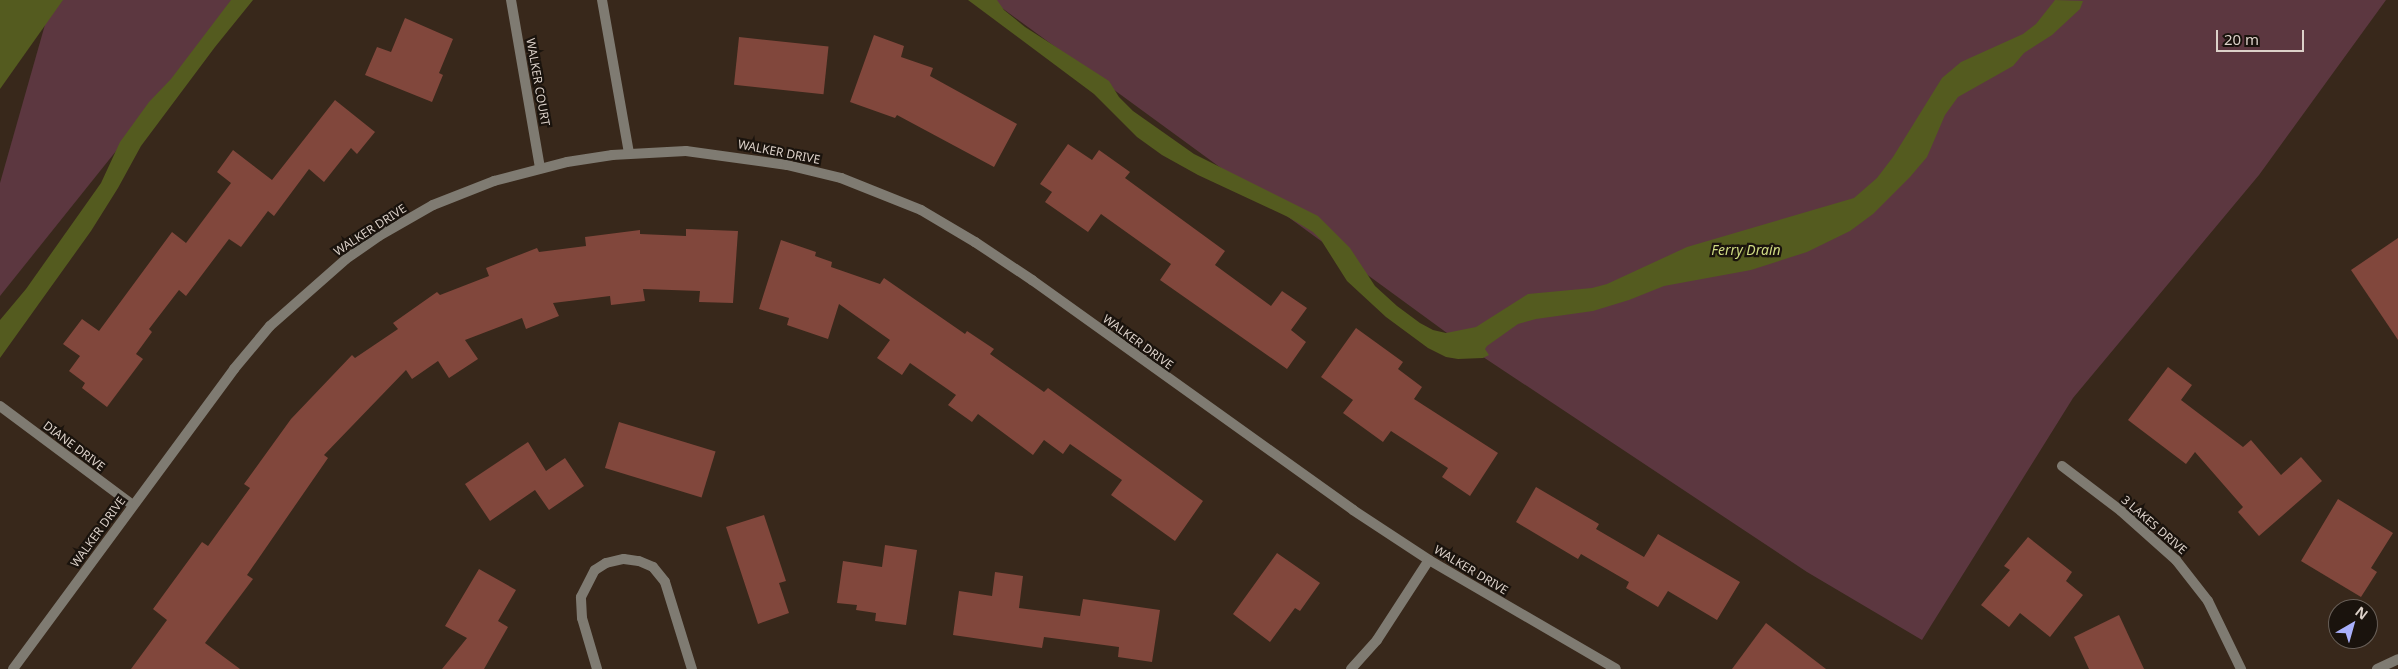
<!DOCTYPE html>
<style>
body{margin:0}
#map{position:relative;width:2398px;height:669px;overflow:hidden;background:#38281b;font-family:"Noto Sans",sans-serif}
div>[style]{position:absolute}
.green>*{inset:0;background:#5c3740}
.water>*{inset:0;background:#545b1f}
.building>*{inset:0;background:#81473c;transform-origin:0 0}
.street>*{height:10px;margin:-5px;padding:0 5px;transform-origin:5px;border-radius:5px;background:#7f7b72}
span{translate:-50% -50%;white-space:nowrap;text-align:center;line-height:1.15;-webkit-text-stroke:4.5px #1a130d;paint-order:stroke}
.street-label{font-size:12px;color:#dcd1c9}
.water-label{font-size:14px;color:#d0dc84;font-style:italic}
.north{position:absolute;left:2328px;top:599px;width:50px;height:50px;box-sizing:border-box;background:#1a130d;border:1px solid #685f58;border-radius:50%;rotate:38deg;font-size:14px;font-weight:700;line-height:20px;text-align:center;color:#dcd1c9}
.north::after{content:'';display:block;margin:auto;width:18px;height:22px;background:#a9b0fc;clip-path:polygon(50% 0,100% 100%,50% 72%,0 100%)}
.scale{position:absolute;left:2216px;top:30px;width:88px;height:22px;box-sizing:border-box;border:2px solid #dcd1c9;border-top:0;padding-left:6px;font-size:15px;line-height:18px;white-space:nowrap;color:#dcd1c9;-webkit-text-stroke:4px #1a130d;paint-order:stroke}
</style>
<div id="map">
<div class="green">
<div style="clip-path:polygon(52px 0,237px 0,0 296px,0 183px)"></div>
<div style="clip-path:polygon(991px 0,2386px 0,2259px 175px,2073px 398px,1922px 640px,1807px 572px,1447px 333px)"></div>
</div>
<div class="water">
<div style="clip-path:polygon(0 0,63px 0,0 89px)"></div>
<div style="clip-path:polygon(231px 0,253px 0,215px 47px,141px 146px,118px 188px,91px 231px,0 358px,0 320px,26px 289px,101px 183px,120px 142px,149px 102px,171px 79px)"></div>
<div style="clip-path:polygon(968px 0,997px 0,1004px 10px,1025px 27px,1109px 81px,1119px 97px,1133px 111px,1194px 154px,1318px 216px,1350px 248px,1375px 286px,1397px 306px,1420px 323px,1433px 330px,1446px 333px,1476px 327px,1528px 294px,1592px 288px,1607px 284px,1687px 247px,1854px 198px,1877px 178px,1893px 157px,1942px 78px,1961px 62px,2023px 34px,2036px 24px,2055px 0,2083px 1px,2080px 9px,2052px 35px,2024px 53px,2013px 66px,1958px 97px,1945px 115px,1927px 157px,1910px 177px,1873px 214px,1850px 231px,1807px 252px,1751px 270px,1664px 286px,1629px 300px,1593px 311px,1536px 319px,1518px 324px,1487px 346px,1485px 349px,1489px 355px,1483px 358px,1458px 359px,1446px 357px,1428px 348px,1386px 317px,1347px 281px,1321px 240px,1313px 232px,1288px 217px,1198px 175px,1162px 155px,1137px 137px,1094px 94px)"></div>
</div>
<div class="building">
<div style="clip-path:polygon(405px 18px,453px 39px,439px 73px,443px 75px,432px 102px,365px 75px,377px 47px,391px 52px)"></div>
<div style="clip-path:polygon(874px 35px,904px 46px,901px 57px,933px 68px,930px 76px,1017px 124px,994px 167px,897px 115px,895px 118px,850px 102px)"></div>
<div style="left:739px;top:37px;width:90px;height:48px;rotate:6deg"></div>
<div style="clip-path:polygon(335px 100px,375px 132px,357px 154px,351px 148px,324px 182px,309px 169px,274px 216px,268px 211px,241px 247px,229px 239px,186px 296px,179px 290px,149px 329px,152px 332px,136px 354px,143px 359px,107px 407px,82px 388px,85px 383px,69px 371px,80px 356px,63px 344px,82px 319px,99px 331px,172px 232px,186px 243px,231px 183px,217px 172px,233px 150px,272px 180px)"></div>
<div style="clip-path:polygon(1068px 144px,1092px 160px,1099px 150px,1130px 172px,1125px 178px,1225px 251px,1215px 265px,1271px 306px,1282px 291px,1307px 308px,1291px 330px,1306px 342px,1287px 369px,1160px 280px,1171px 264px,1101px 214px,1088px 232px,1045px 202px,1052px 192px,1040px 184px)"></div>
<div style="clip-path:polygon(686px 229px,738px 231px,733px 303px,699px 302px,700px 291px,643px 289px,645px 301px,611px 305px,610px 296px,553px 303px,559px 316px,526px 329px,522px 318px,465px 340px,478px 359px,449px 378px,438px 361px,412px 379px,406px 370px,324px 455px,328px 458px,247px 575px,253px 579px,205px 643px,240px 669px,131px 669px,167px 620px,153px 609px,202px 542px,208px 546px,250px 488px,244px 484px,291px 419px,352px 355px,355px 358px,398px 329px,393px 323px,437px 292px,440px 295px,489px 276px,486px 268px,537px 248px,539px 252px,586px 246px,585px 237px,640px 230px,640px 234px,686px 236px)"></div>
<div style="clip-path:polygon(2398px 238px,2398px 340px,2351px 270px)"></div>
<div style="clip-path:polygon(781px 240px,816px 252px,815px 256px,832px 262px,831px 267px,880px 284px,884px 278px,965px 334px,967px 331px,994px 349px,990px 354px,1044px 392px,1048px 388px,1203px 501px,1175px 541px,1111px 495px,1122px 480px,1070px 444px,1063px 454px,1044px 440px,1033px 455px,978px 414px,972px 422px,948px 405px,956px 395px,910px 363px,902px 375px,877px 358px,890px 340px,839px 304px,828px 339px,787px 325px,789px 318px,759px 309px)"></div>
<div style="clip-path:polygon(1356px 328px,1403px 362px,1398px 369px,1422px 387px,1414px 399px,1498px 453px,1470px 496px,1442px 477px,1448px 468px,1391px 431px,1383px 442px,1343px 413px,1353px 400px,1321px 377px)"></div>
<div style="clip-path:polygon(2168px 367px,2192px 385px,2181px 400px,2243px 447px,2251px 440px,2281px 475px,2301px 457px,2322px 481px,2259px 536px,2238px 512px,2243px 507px,2195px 452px,2186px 464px,2128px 420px)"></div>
<div style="left:619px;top:422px;width:101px;height:48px;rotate:17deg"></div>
<div style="clip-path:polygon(528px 442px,546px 471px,565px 458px,584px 486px,549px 510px,535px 490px,490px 521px,465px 484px)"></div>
<div style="clip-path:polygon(1536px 487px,1599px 524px,1596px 529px,1644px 557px,1658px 534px,1740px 582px,1717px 620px,1668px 591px,1658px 607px,1626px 588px,1629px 582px,1581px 554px,1578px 559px,1516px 522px)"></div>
<div style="clip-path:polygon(2338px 499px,2393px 533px,2371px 568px,2377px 572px,2361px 597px,2301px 561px)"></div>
<div style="clip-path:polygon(764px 515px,786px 581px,779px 583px,789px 613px,758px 624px,726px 527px)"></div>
<div style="clip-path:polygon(2028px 537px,2072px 572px,2066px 581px,2083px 595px,2050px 637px,2020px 613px,2009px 627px,1981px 605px,2010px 570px,2004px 566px)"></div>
<div style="clip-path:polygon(885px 545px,917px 550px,906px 625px,875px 621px,876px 613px,856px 610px,857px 605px,837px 603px,843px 561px,882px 567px)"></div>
<div style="clip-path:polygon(1277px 553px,1320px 583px,1300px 611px,1295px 608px,1270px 642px,1233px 614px)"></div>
<div style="clip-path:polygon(479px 569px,516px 590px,498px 621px,508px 627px,484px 669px,442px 669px,467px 638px,445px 626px)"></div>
<div style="clip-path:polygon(995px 572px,1023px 576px,1019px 608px,1080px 616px,1083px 599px,1160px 610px,1152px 662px,1118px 657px,1119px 647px,1044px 637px,1042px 648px,953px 635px,959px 591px,992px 596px)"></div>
<div style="clip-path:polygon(2119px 615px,2144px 669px,2089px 669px,2074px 637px)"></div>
<div style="clip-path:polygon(1766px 623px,1826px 669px,1732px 669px)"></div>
</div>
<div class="street">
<div style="left:511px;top:0;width:170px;rotate:80.2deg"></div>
<div style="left:602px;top:0;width:155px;rotate:80deg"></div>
<div style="left:0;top:406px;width:166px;rotate:36.7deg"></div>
<div style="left:2062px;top:466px;width:74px;rotate:37.3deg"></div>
<div style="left:2121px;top:511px;width:74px;rotate:41.7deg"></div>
<div style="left:2176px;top:560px;width:52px;rotate:52deg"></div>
<div style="left:2208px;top:601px;width:76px;rotate:64.1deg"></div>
<div style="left:13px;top:669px;width:373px;rotate:-53.6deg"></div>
<div style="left:234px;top:369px;width:56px;rotate:-50.1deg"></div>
<div style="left:270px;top:326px;width:101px;rotate:-41.4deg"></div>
<div style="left:346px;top:259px;width:40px;rotate:-34.9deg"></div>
<div style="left:379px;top:236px;width:62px;rotate:-29.9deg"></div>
<div style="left:433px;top:205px;width:66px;rotate:-21.5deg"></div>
<div style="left:494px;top:181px;width:75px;rotate:-14.6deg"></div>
<div style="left:567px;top:162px;width:46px;rotate:-8.8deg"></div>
<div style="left:612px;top:155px;width:74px;rotate:-3.1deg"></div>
<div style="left:686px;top:151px;width:102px;rotate:7.9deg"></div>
<div style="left:787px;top:165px;width:56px;rotate:13.5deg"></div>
<div style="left:841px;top:178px;width:86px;rotate:21.8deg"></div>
<div style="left:921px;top:210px;width:63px;rotate:30.7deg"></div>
<div style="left:975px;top:242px;width:69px;rotate:33.7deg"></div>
<div style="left:1032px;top:280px;width:395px;rotate:35.6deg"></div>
<div style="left:1353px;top:510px;width:91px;rotate:33.3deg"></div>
<div style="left:1429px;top:560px;width:216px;rotate:30.2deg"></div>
<div style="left:597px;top:669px;width:53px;rotate:-106.4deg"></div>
<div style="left:582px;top:618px;width:21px;rotate:-93deg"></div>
<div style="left:581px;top:597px;width:30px;rotate:-63deg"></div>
<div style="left:595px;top:570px;width:13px;rotate:-32deg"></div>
<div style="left:606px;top:563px;width:18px;rotate:-13deg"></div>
<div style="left:624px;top:559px;width:15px;rotate:8deg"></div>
<div style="left:639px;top:561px;width:15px;rotate:23deg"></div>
<div style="left:653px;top:567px;width:19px;rotate:51deg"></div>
<div style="left:665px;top:582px;width:91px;rotate:72.8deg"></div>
<div style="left:1351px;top:669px;width:39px;rotate:-48deg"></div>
<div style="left:1377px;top:640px;width:95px;rotate:-57deg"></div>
<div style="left:2377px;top:669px;width:23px;rotate:-25deg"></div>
</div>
<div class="street-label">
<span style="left:538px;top:82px;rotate:80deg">WALKER COURT</span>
<span style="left:779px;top:152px;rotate:11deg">WALKER DRIVE</span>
<span style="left:370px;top:230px;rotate:-33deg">WALKER DRIVE</span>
<span style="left:1138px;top:342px;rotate:36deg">WALKER DRIVE</span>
<span style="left:74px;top:446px;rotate:37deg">DIANE DRIVE</span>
<span style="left:2154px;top:525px;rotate:41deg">3 LAKES DRIVE</span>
<span style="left:98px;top:532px;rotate:-54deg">WALKER DRIVE</span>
<span style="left:1471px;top:570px;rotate:31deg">WALKER DRIVE</span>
</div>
<div class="water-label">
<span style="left:1746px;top:250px">Ferry Drain</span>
</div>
<div class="north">N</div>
<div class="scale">20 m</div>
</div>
